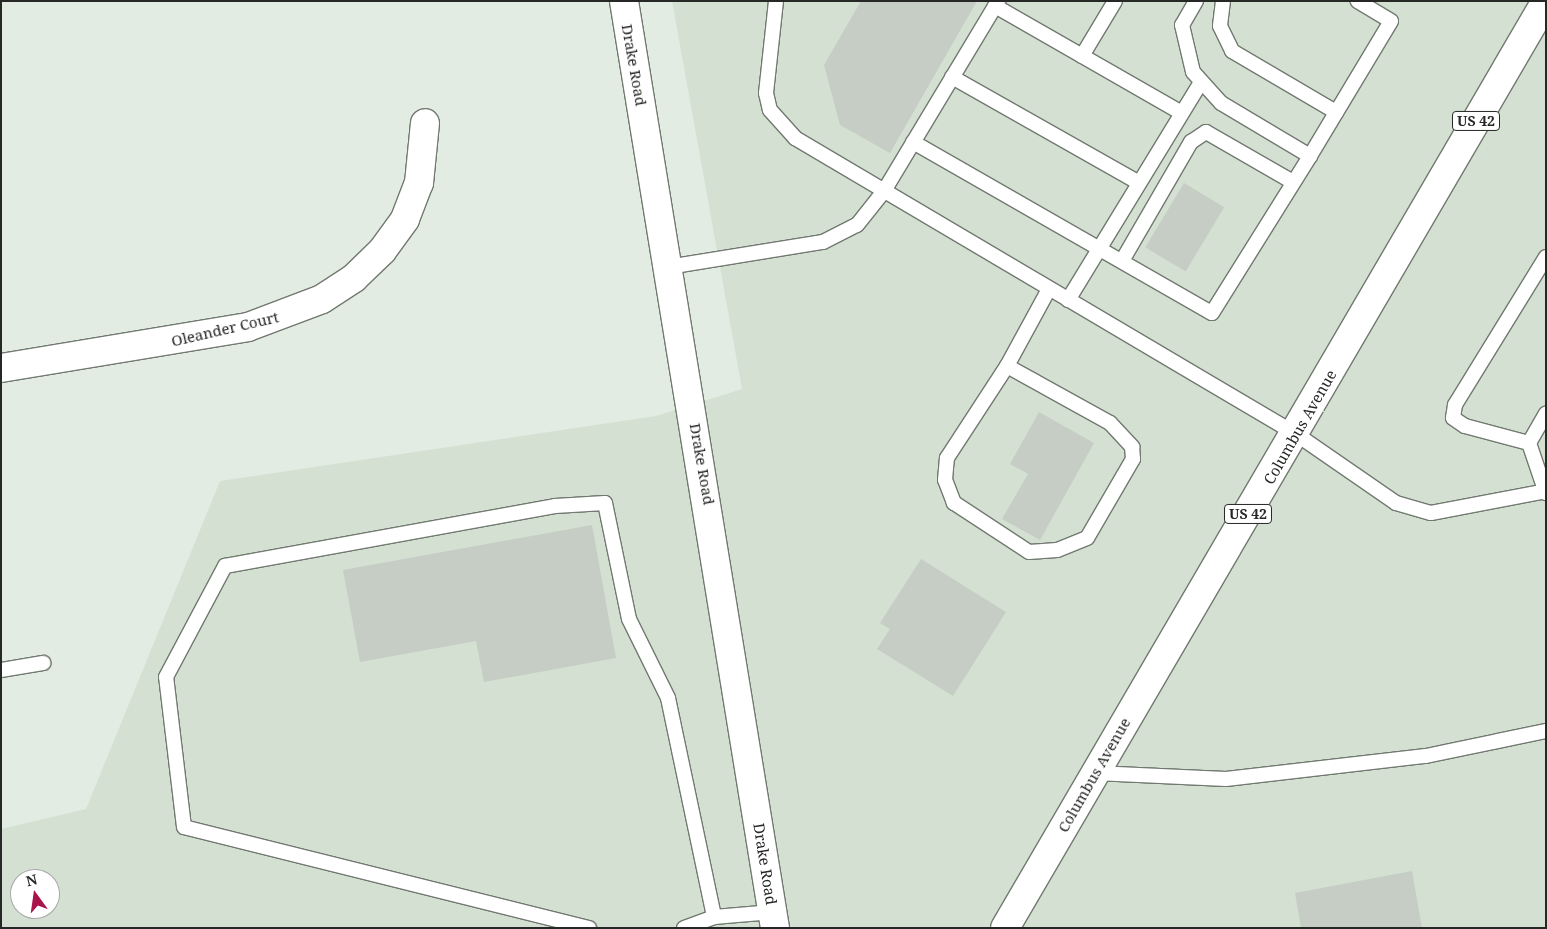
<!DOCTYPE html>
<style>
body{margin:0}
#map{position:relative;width:1547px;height:929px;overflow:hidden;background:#e3ece2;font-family:"Noto Serif",serif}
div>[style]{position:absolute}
.built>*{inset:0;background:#d4e1d2}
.building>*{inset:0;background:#c5cdc4;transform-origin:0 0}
.roads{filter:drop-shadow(1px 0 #717970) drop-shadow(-1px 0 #717970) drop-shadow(0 1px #717970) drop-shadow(0 -1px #717970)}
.service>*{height:14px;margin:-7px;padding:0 7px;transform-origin:7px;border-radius:7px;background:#fff}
.minor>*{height:28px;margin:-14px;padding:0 14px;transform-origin:14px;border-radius:14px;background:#fff}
.primary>*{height:28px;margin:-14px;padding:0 14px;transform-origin:14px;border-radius:14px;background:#fff}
span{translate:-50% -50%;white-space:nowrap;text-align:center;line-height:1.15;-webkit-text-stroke:5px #fff;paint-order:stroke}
.shield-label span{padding:1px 4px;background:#fff;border:1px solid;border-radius:4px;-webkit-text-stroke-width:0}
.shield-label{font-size:14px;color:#252825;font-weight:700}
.street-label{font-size:15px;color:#252825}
.frame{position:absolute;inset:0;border:2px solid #252825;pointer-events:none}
.north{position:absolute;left:10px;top:869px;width:50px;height:50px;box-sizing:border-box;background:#fff;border:1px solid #a8a9a8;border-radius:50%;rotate:346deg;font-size:14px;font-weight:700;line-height:20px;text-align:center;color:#252825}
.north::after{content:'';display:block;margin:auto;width:18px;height:22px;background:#a9154a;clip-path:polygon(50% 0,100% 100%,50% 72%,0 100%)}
</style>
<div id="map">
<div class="built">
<div style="clip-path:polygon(evenodd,672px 1px,1546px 1px,1546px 928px,1px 928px,1px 829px,86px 809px,220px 481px,656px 416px,742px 389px,672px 1px,20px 879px,50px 879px,50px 909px,20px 909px,20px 879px)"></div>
</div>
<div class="building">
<div style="clip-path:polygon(861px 1px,977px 1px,890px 153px,840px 125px,824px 65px)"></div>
<div style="left:1184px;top:183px;width:47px;height:75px;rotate:31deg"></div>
<div style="clip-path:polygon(1039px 412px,1094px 443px,1040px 540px,1002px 519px,1028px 474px,1010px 464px)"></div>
<div style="clip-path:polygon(592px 525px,616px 658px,484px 682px,476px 641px,360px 662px,343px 570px)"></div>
<div style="clip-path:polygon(921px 559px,1006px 612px,953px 696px,877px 649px,890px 629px,880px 623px)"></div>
<div style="clip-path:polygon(1412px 871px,1422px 928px,1301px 928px,1295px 893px)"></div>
</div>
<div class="roads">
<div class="service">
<div style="left:776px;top:1px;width:93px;rotate:96.2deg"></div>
<div style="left:766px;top:93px;width:17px;rotate:77deg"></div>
<div style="left:770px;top:110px;width:38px;rotate:48deg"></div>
<div style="left:795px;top:138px;width:582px;rotate:30.58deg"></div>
<div style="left:1296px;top:434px;width:121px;rotate:34.6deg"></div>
<div style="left:1396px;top:503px;width:36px;rotate:16deg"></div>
<div style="left:1431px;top:513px;width:117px;rotate:-10.8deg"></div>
<div style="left:1196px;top:1px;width:28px;rotate:120deg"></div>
<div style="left:1182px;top:25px;width:48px;rotate:76.8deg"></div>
<div style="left:1193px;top:72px;width:42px;rotate:47.9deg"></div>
<div style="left:1221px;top:103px;width:104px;rotate:30.8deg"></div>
<div style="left:1310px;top:156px;width:157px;rotate:-59deg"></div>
<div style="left:1391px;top:21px;width:39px;rotate:-149deg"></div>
<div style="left:1223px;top:1px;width:25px;rotate:97deg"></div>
<div style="left:1220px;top:26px;width:28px;rotate:64deg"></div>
<div style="left:1232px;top:51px;width:121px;rotate:30.4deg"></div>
<div style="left:995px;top:6px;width:215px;rotate:29.8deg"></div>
<div style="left:1082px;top:56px;width:64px;rotate:-59deg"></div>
<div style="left:952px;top:77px;width:215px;rotate:29.5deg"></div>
<div style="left:913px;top:142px;width:344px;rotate:29.8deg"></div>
<div style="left:1212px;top:313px;width:185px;rotate:-58deg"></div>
<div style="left:1546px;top:257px;width:174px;rotate:121.6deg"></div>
<div style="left:1455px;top:405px;width:13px;rotate:99deg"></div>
<div style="left:1453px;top:418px;width:14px;rotate:34deg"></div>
<div style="left:1465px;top:426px;width:66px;rotate:14.9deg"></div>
<div style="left:1529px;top:443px;width:53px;rotate:71.2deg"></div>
<div style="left:1122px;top:261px;width:138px;rotate:-59.9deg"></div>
<div style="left:1191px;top:142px;width:18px;rotate:-34deg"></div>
<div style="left:1206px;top:132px;width:100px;rotate:29.9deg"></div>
<div style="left:668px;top:267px;width:157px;rotate:-9.2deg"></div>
<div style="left:823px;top:242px;width:38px;rotate:-27deg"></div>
<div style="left:857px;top:225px;width:43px;rotate:-51.5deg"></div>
<div style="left:884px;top:191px;width:222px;rotate:-59deg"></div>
<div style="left:1068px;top:300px;width:255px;rotate:-58.6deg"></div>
<div style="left:1007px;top:366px;width:118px;rotate:29deg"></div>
<div style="left:1110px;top:423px;width:33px;rotate:47deg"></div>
<div style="left:1132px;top:447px;width:12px;rotate:85deg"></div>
<div style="left:1133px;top:459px;width:91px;rotate:120.2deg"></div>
<div style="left:1087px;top:538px;width:32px;rotate:158deg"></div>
<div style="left:1057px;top:550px;width:28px;rotate:176deg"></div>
<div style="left:1029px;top:552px;width:90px;rotate:-146.8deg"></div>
<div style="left:954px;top:503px;width:25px;rotate:-111deg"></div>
<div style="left:945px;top:480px;width:22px;rotate:-85deg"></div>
<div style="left:947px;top:458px;width:110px;rotate:-56.9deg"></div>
<div style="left:1007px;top:366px;width:88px;rotate:-61.4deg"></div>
<div style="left:1529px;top:443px;width:34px;rotate:-60deg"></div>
<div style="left:1px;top:670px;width:43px;rotate:-9.5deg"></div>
<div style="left:1095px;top:773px;width:131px;rotate:2.6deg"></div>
<div style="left:1226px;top:779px;width:201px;rotate:-6.6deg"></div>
<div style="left:1426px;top:756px;width:123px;rotate:-11.8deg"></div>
<div style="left:589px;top:928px;width:417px;rotate:-166deg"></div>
<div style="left:184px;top:827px;width:151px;rotate:-96.8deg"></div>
<div style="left:166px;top:677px;width:126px;rotate:-62deg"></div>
<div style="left:225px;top:566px;width:335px;rotate:-10.3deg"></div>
<div style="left:555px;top:506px;width:50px;rotate:-3.4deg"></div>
<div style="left:605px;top:503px;width:118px;rotate:78.3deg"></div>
<div style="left:629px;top:619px;width:88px;rotate:63.7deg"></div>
<div style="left:668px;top:698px;width:224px;rotate:78.1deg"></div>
<div style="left:684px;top:928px;width:32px;rotate:-20deg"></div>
<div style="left:714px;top:917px;width:59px;rotate:-4.8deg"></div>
</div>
<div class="minor">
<div style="left:624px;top:1px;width:939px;rotate:80.75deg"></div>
<div style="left:1px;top:368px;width:250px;rotate:-9.4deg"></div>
<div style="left:248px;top:327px;width:79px;rotate:-20.7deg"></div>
<div style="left:322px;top:299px;width:38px;rotate:-33deg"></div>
<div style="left:354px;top:278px;width:39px;rotate:-44deg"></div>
<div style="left:382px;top:251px;width:39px;rotate:-54deg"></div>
<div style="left:405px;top:219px;width:39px;rotate:-69deg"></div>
<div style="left:419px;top:183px;width:60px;rotate:-84.3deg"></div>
</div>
<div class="primary">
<div style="left:1005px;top:928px;width:1073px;rotate:-59.73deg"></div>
</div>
</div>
<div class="shield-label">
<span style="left:1476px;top:121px">US 42</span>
<span style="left:1248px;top:514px">US 42</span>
</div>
<div class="street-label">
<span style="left:634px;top:65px;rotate:80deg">Drake Road</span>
<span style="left:225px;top:329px;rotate:-13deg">Oleander Court</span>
<span style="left:1300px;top:427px;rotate:-60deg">Columbus Avenue</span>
<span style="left:702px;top:464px;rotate:80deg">Drake Road</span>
<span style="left:1094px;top:775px;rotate:-60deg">Columbus Avenue</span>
<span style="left:765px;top:864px;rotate:81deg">Drake Road</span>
</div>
<div class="frame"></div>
<div class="north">N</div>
</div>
